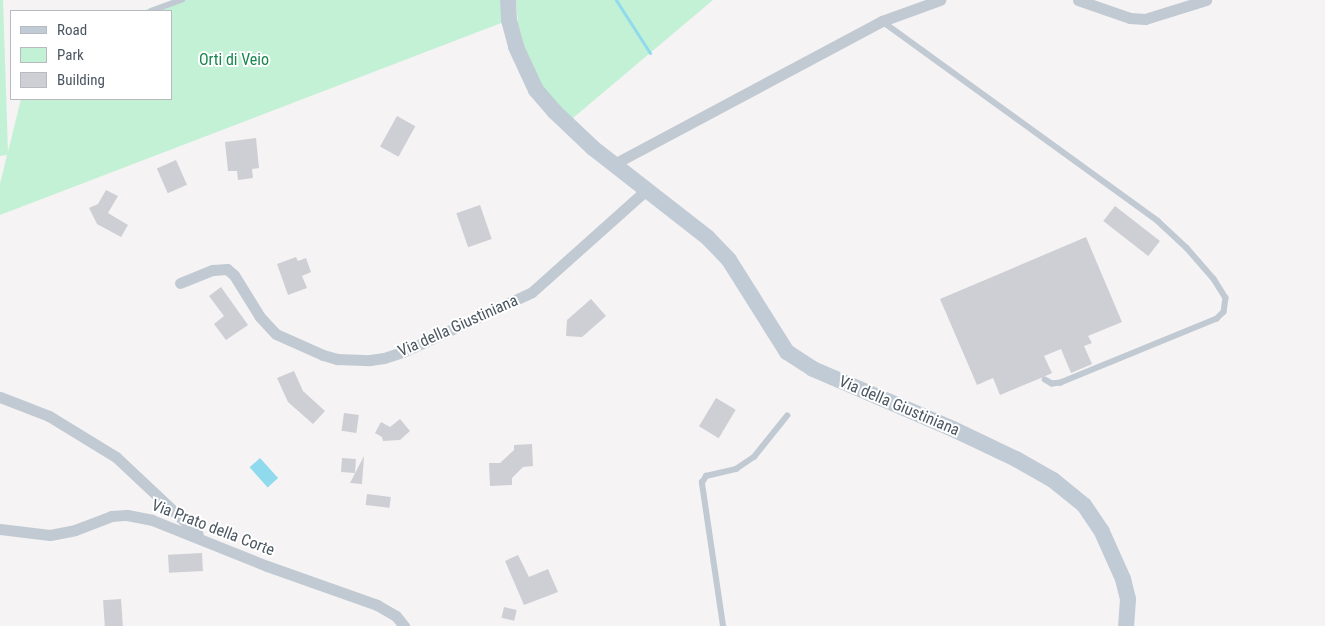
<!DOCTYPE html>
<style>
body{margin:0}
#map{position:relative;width:1325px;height:626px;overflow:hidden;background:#f5f3f3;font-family:"Roboto Condensed",sans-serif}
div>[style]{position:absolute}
.green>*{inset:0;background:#c3f1d5}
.water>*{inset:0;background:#90daee;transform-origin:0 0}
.stream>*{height:3px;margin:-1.5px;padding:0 1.5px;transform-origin:1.5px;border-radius:1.5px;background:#90daee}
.building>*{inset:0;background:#cdcfd5;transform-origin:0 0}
.lane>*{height:5.5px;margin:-2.75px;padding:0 2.75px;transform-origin:2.75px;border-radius:2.75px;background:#c1cad2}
.street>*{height:11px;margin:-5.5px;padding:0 5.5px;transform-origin:5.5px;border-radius:5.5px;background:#c1cad2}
.secondary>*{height:16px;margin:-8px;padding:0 8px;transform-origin:8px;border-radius:8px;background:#c1cbd6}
span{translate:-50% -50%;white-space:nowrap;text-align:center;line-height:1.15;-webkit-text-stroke:4px #fff;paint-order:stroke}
.park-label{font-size:16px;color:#17864f}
.street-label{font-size:16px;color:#4a5661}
.legend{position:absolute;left:10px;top:10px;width:162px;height:90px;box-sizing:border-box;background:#fff;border:1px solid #b7bbc0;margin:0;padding:6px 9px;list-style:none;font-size:15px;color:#4a5661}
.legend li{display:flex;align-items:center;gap:10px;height:25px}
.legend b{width:25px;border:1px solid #b7bbc0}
</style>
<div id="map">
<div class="green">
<div style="clip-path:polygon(0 0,3px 0,8px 152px,21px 99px,171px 99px,171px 11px,142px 11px,173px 0,507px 0,509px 20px,0 215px,0 184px,7px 155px,0 156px)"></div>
<div style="clip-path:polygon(516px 0,713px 0,567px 123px,558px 115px,527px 60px,518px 23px)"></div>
</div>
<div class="water">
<div style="left:260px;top:458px;width:27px;height:14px;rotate:48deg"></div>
</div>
<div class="stream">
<div style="left:616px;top:0;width:63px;rotate:57.3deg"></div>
</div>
<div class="building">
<div style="left:397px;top:116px;width:21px;height:35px;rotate:29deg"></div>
<div style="clip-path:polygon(256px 138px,259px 168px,252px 169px,253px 178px,238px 180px,237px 171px,228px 171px,225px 142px)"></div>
<div style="left:176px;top:160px;width:27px;height:21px;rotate:66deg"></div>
<div style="clip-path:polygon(106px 190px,118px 196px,108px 213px,128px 225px,121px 237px,97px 224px,89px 208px,98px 204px)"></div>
<div style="left:480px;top:205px;width:36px;height:25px;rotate:71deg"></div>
<div style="left:1115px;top:206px;width:57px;height:19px;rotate:38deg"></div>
<div style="clip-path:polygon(1086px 237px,1122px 322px,1088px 336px,1092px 343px,1084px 346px,1092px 364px,1071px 373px,1061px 349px,1044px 356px,1052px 373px,1041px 378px,1000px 395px,993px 378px,977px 385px,940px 299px)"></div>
<div style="clip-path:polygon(296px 257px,298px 261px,306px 258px,311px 272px,302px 276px,307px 288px,288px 295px,277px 264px)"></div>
<div style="clip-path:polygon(221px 287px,248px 325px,226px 340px,214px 324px,224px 316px,209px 296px)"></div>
<div style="clip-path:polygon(591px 299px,606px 316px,582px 337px,566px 336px,567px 320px)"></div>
<div style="clip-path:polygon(294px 371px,303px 391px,325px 411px,313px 424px,288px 402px,277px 378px)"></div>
<div style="left:716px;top:398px;width:23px;height:33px;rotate:31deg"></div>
<div style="left:344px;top:413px;width:15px;height:18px;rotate:8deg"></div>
<div style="clip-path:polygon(400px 419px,410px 431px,400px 440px,383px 441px,382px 437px,375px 433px,381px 422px,390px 427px)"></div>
<div style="clip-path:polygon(532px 444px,533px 466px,523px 467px,512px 478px,512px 485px,490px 486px,489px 463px,500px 463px,514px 450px,514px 445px)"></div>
<div style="clip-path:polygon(364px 456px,362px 484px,350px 483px)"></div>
<div style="left:342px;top:458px;width:14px;height:14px;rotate:4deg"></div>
<div style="left:367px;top:494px;width:24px;height:11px;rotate:7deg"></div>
<div style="left:202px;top:553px;width:18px;height:34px;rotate:87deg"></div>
<div style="clip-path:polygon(518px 555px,529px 577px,548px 569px,558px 592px,524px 605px,505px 561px)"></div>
<div style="left:121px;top:599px;width:27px;height:18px;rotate:86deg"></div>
<div style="left:504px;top:607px;width:13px;height:11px;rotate:13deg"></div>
</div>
<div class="lane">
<div style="left:151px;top:11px;width:33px;rotate:-20deg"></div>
<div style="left:882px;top:21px;width:341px;rotate:35.9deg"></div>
<div style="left:1158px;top:221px;width:40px;rotate:43deg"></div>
<div style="left:1187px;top:248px;width:41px;rotate:48.9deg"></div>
<div style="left:1214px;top:279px;width:22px;rotate:58deg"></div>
<div style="left:1226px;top:298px;width:14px;rotate:98deg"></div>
<div style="left:1224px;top:312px;width:10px;rotate:135deg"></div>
<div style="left:1217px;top:319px;width:169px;rotate:157.7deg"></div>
<div style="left:1061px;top:383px;width:9px;rotate:174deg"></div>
<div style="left:1052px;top:384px;width:8px;rotate:-150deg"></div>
<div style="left:723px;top:626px;width:145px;rotate:-98.4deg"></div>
<div style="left:702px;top:483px;width:8px;rotate:-60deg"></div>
<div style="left:706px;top:476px;width:31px;rotate:-13deg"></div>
<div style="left:736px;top:469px;width:22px;rotate:-34deg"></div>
<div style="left:754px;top:457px;width:53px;rotate:-51.2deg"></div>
</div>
<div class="street">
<div style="left:1078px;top:0;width:55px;rotate:19.1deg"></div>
<div style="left:1130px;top:18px;width:15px;rotate:4deg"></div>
<div style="left:1145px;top:19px;width:64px;rotate:-17.3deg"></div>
<div style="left:614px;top:164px;width:304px;rotate:-28.1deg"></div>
<div style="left:882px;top:21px;width:62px;rotate:-19.9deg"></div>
<div style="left:180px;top:283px;width:35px;rotate:-22deg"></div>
<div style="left:213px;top:270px;width:14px;rotate:-4deg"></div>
<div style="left:227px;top:269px;width:9px;rotate:41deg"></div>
<div style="left:234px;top:275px;width:49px;rotate:58.2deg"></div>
<div style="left:260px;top:317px;width:23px;rotate:47deg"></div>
<div style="left:276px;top:334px;width:51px;rotate:24.1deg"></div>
<div style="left:323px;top:355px;width:15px;rotate:16deg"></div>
<div style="left:337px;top:359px;width:33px;rotate:2deg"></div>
<div style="left:370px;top:360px;width:14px;rotate:-8deg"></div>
<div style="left:384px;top:358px;width:20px;rotate:-18deg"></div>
<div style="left:403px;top:352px;width:142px;rotate:-24.9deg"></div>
<div style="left:532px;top:292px;width:154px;rotate:-41.8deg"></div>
<div style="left:0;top:397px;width:53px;rotate:21.2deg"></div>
<div style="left:49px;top:416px;width:79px;rotate:31.5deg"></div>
<div style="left:116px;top:457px;width:112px;rotate:43.2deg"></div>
<div style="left:0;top:529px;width:50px;rotate:6.8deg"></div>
<div style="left:50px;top:535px;width:25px;rotate:-11deg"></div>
<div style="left:75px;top:530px;width:39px;rotate:-21deg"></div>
<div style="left:111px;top:516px;width:16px;rotate:-4deg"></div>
<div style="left:127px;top:515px;width:25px;rotate:11deg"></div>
<div style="left:152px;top:520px;width:124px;rotate:21.8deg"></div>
<div style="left:267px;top:566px;width:117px;rotate:19.5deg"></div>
<div style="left:377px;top:605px;width:22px;rotate:30deg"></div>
<div style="left:396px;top:616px;width:13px;rotate:51deg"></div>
</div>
<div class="secondary">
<div style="left:508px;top:0;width:20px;rotate:87deg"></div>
<div style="left:509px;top:20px;width:28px;rotate:75deg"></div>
<div style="left:516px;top:47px;width:47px;rotate:65.1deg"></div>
<div style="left:536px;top:90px;width:28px;rotate:49deg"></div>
<div style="left:554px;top:111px;width:54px;rotate:43.5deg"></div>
<div style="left:593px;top:148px;width:146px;rotate:38deg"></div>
<div style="left:708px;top:238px;width:30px;rotate:46deg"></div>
<div style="left:729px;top:260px;width:109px;rotate:57.8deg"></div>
<div style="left:787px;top:352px;width:31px;rotate:33deg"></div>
<div style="left:813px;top:369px;width:152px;rotate:23.2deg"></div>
<div style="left:953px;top:429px;width:70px;rotate:25.5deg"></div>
<div style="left:1016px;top:459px;width:43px;rotate:29.6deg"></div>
<div style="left:1053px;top:480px;width:40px;rotate:39deg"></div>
<div style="left:1084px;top:505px;width:32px;rotate:56deg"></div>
<div style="left:1102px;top:532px;width:51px;rotate:65.9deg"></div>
<div style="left:1123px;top:579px;width:21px;rotate:76deg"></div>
<div style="left:1128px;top:599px;width:27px;rotate:94deg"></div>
</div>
<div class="park-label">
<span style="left:234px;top:60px">Orti di Veio</span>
</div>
<div class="street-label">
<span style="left:458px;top:326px;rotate:-24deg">Via della Giustiniana</span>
<span style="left:899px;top:406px;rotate:23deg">Via della Giustiniana</span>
<span style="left:213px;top:528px;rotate:21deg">Via Prato della Corte</span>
</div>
<ul class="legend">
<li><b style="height:6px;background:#c1cbd6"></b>Road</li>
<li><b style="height:14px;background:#c3f1d5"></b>Park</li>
<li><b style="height:14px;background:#cdcfd5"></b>Building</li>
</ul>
</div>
